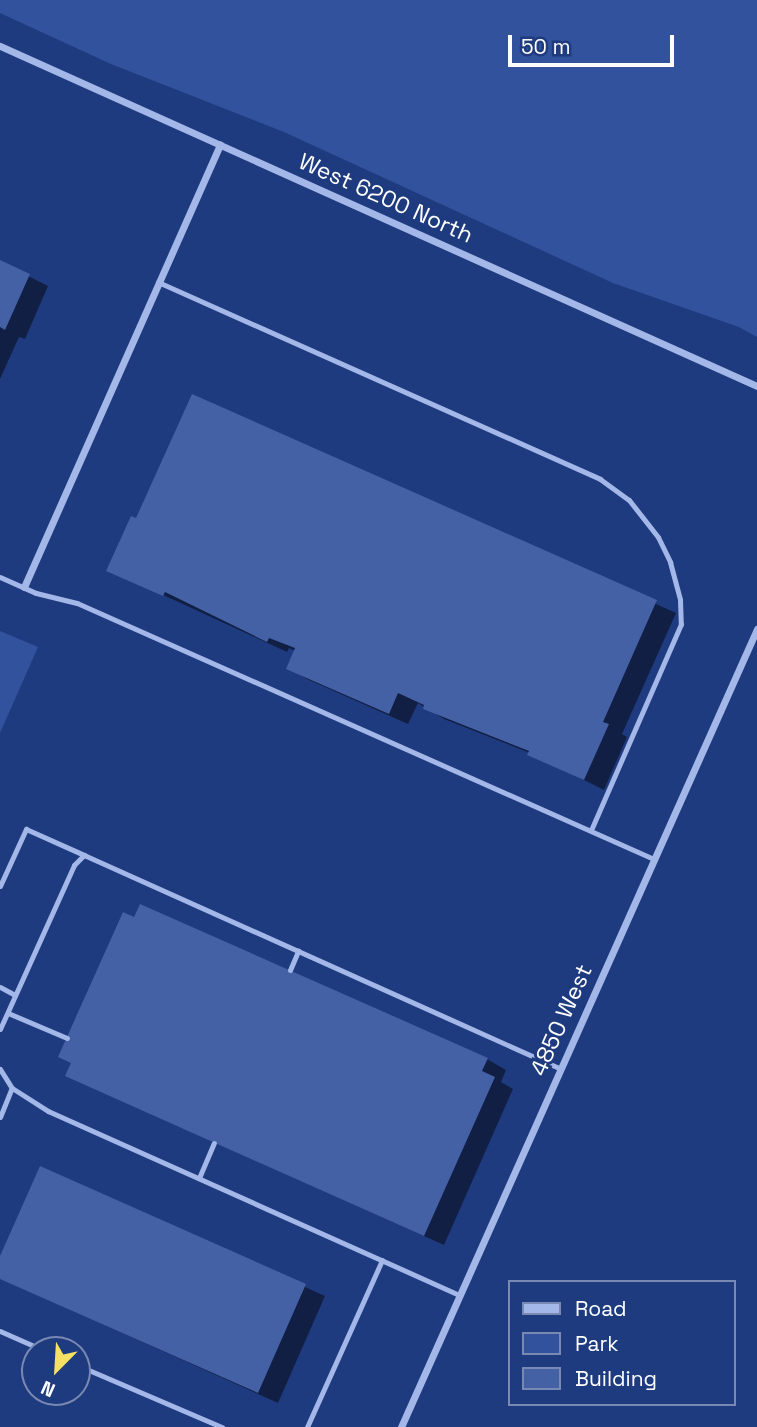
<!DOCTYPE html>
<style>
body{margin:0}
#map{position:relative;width:757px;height:1427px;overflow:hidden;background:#1f3b7f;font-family:"Space Grotesk",sans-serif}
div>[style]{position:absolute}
.green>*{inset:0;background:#32529d}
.shadow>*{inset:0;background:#0007}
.building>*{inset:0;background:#4461a6}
.service>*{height:5px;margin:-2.5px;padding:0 2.5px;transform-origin:2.5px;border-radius:2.5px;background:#a3b8e8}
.minor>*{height:7px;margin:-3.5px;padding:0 3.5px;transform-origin:3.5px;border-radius:3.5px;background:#a3b8e8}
span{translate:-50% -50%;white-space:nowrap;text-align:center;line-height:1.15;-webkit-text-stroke:6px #1f3b7f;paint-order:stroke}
.street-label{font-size:23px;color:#fff}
.legend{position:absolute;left:508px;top:1280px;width:228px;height:126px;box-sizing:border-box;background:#1f3b7f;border:2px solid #7989b2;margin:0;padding:9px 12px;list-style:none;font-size:21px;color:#fff}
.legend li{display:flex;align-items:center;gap:14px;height:35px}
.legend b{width:35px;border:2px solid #7989b2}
.north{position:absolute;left:21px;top:1336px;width:70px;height:70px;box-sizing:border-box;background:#1f3b7f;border:2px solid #7989b2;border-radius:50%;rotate:204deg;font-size:19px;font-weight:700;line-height:28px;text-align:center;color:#fff}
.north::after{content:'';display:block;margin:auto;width:24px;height:32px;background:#f6e163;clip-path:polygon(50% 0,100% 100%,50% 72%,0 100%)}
.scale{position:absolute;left:508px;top:35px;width:166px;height:32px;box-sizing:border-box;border:4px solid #fff;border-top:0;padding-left:9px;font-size:21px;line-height:24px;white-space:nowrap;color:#fff;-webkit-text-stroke:5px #1f3b7f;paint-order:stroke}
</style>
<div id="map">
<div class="green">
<div style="clip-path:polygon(0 0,757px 0,757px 337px,739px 327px,613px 283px,284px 132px,111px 64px,0 13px)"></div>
<div style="clip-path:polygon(0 631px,38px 647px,0 733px)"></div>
</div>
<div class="shadow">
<div style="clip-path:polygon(0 262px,48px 286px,25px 339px,19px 337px,0 379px)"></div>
<div style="clip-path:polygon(193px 396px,676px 613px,622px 734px,627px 737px,604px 790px,530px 753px,444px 719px,418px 703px,408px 724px,307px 679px,288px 668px,295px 651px,289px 648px,287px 652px,109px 570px,137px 521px)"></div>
<div style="clip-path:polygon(487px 1059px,506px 1070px,501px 1082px,513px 1089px,444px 1245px,67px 1076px)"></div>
<div style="clip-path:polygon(41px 1168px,325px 1296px,278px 1403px,0 1278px,0 1260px)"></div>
</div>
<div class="building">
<div style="clip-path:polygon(0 260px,30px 274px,5px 330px,0 327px)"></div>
<div style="clip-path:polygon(192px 394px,657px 600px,603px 722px,609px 724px,584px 780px,527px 755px,529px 751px,423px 709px,424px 705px,398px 693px,389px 714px,286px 669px,295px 648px,269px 638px,267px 642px,165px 592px,163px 596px,106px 571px,131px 516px,136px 518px)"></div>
<div style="clip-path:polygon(140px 904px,488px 1058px,482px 1071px,495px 1077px,424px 1236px,65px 1076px,71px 1063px,58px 1057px,123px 912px,134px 917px)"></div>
<div style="clip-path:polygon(40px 1166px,306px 1284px,258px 1393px,0 1279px,0 1256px)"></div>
</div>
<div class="service">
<div style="left:158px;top:282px;width:484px;rotate:24deg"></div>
<div style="left:600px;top:479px;width:36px;rotate:36deg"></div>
<div style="left:629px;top:500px;width:47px;rotate:51.9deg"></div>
<div style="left:658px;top:537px;width:28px;rotate:64deg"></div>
<div style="left:670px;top:562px;width:39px;rotate:75deg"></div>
<div style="left:680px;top:600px;width:24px;rotate:88deg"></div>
<div style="left:681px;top:624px;width:225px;rotate:113.6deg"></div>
<div style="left:0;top:577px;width:39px;rotate:24deg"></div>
<div style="left:36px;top:593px;width:42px;rotate:13.7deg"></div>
<div style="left:77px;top:603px;width:631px;rotate:23.93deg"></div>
<div style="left:0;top:886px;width:63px;rotate:-65.5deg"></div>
<div style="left:26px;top:829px;width:64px;rotate:24.1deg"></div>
<div style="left:290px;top:970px;width:21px;rotate:-67deg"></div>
<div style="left:0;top:987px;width:17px;rotate:28deg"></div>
<div style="left:8px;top:1013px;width:64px;rotate:23deg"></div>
<div style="left:0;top:1029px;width:180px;rotate:-65.7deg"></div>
<div style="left:74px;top:865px;width:14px;rotate:-45deg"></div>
<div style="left:84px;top:855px;width:523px;rotate:24.16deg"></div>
<div style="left:0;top:1069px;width:22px;rotate:58deg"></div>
<div style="left:12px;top:1088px;width:43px;rotate:32.6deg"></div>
<div style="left:48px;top:1111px;width:451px;rotate:24.1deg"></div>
<div style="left:0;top:1117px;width:31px;rotate:-68deg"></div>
<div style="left:199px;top:1178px;width:38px;rotate:-67deg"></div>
<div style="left:0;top:1331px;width:47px;rotate:23.8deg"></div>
<div style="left:77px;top:1365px;width:158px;rotate:23.2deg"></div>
<div style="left:307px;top:1427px;width:183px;rotate:-65.8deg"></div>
</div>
<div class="minor">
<div style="left:0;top:46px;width:830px;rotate:24.19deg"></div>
<div style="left:24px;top:587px;width:484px;rotate:-66.1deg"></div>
<div style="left:401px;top:1427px;width:874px;rotate:-65.96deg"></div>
</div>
<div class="street-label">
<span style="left:386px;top:198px;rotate:24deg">West 6200 North</span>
<span style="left:561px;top:1020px;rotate:-66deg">4850 West</span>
</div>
<ul class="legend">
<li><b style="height:9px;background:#a3b8e8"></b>Road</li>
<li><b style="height:19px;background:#32529d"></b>Park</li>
<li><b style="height:19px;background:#4461a6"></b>Building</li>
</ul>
<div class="north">N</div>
<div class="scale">50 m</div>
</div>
